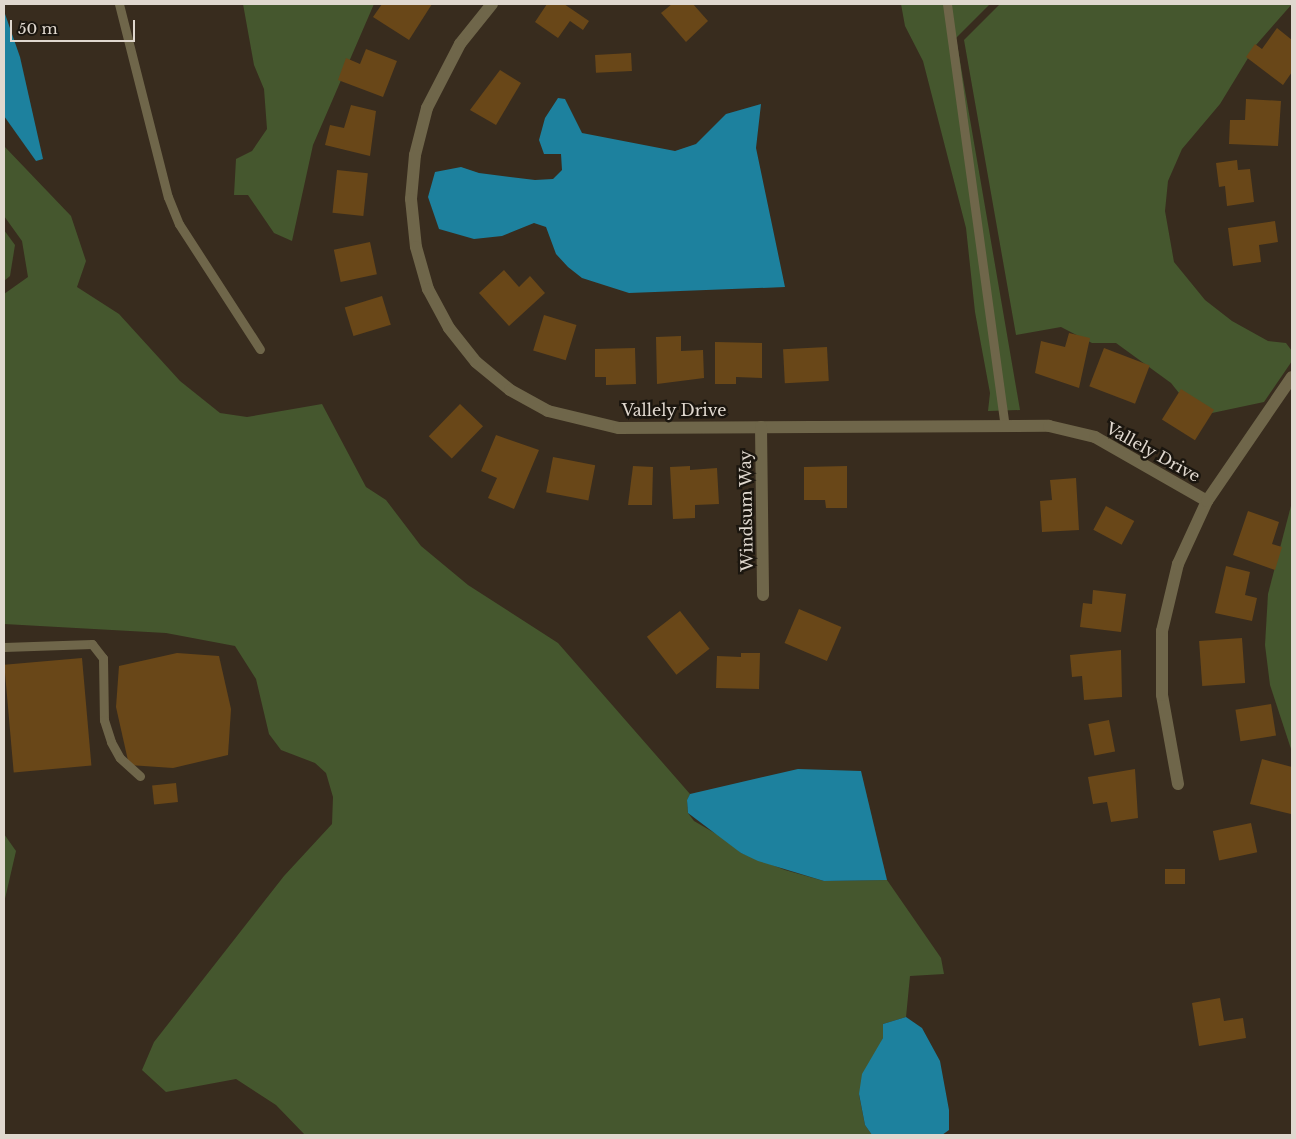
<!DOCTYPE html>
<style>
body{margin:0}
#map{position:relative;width:1296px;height:1139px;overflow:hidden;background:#382c1e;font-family:"Libre Baskerville",serif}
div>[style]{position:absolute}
.green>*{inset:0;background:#45572e}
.water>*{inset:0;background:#1d819e}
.building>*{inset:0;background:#694718;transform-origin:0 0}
.service>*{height:9px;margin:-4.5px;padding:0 4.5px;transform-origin:4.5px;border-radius:4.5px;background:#6f664a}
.minor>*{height:12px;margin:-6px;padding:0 6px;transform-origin:6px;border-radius:6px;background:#6f664a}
span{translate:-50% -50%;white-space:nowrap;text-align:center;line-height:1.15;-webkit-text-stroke:5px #1b160f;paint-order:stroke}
.street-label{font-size:16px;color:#e0d8cf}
.frame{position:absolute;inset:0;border:5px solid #e0d8cf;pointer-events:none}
.scale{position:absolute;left:10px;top:20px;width:125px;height:22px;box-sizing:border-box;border:2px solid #e0d8cf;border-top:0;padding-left:6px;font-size:15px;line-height:18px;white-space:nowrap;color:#e0d8cf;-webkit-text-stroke:4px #1b160f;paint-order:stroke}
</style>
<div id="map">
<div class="green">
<div style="clip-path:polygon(243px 4px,374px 4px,313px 145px,292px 241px,274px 233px,248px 195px,234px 195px,236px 159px,252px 151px,267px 129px,264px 89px,254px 65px)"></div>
<div style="clip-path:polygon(901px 4px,990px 4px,956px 38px,1020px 410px,988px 411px,990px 393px,975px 312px,966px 228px,923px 61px,905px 26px)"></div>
<div style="clip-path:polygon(1000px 4px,1292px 4px,1256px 45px,1220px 104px,1182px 149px,1168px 181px,1165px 211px,1174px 262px,1205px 300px,1232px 321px,1268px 341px,1286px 343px,1292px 351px,1292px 361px,1264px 402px,1212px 413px,1179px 393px,1171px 383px,1116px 343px,1092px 343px,1061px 327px,1016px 335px,964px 40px)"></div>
<div style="clip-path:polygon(4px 146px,71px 216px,86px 261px,77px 287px,119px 314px,180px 381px,220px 413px,247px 417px,322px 404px,366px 487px,386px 500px,421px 546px,468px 585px,558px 643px,690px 794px,687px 800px,688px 813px,694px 821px,730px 842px,741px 853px,785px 870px,824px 881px,887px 880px,941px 958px,944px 974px,910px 976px,906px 1017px,883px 1024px,883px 1038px,859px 1095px,865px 1125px,872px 1135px,305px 1135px,276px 1105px,236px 1079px,166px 1092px,142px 1070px,154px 1042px,284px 876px,332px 824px,333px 797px,326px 773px,315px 763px,281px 750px,269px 734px,256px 679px,235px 646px,166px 633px,4px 624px,4px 294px,28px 277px,22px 241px,4px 216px)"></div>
<div style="clip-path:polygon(4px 230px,15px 245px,10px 276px,4px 281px)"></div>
<div style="clip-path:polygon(1292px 502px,1292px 752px,1270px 685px,1265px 645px,1268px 594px)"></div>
<div style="clip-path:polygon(4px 834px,16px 851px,4px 903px)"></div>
</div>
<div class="water">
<div style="clip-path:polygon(4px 11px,20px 57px,43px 159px,36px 161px,4px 116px)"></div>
<div style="clip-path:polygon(558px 98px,565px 99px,582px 133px,675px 151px,696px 144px,726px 114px,761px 104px,756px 148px,785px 287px,629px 293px,582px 278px,568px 267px,556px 254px,546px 227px,534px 223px,502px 236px,474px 239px,439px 229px,428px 197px,435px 172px,461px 167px,479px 173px,535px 180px,553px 179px,562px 170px,561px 154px,544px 154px,539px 140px,545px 118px)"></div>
<div style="clip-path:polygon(798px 769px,861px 771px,887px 880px,824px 881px,758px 861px,741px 853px,688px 813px,687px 800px,690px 794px)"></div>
<div style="clip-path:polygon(906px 1017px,922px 1028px,940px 1061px,949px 1110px,949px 1130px,942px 1135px,872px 1135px,865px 1125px,859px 1094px,862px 1074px,883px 1038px,883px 1024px)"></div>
</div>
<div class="building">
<div style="clip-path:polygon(382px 4px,432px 4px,409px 40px,373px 17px)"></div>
<div style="clip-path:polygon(547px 4px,564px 4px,589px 21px,583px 30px,570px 21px,558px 38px,535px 22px)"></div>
<div style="clip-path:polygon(672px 4px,693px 4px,708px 21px,686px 42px,661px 13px)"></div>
<div style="clip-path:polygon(1277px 28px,1292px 40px,1292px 72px,1283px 85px,1246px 57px,1255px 44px,1262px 49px)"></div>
<div style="clip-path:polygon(366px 49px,397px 61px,383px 97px,338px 80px,346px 58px,360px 64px)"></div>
<div style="left:631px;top:53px;width:18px;height:36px;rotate:87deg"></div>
<div style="clip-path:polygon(500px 70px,521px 83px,496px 125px,470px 110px)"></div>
<div style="clip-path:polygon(1246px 99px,1281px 101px,1278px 146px,1229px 144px,1230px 120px,1245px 120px)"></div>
<div style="clip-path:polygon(351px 105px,376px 111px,370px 156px,325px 145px,330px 125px,344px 128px)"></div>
<div style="clip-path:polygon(1237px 160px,1238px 170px,1250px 169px,1254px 202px,1227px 206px,1225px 186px,1219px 187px,1216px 163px)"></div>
<div style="left:337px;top:170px;width:31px;height:43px;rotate:6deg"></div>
<div style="clip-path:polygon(1275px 221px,1278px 242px,1259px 245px,1261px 262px,1233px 266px,1228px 228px)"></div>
<div style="left:370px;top:242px;width:33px;height:37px;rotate:78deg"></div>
<div style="clip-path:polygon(504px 270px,519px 287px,530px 276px,545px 293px,509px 326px,479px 293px)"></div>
<div style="left:382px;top:296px;width:30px;height:39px;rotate:73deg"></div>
<div style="left:544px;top:315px;width:34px;height:37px;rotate:17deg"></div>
<div style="clip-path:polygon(1069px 333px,1090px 338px,1079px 388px,1035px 373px,1041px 341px,1065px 347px)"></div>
<div style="clip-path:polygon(681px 336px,681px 351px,703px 350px,704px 378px,657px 384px,656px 337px)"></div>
<div style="clip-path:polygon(715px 342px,762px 343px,762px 378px,736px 377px,736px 384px,715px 384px)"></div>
<div style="left:827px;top:347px;width:34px;height:44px;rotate:87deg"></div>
<div style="clip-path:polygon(635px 348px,636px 384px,606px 385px,606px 377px,595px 377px,595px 349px)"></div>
<div style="left:1104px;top:348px;width:49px;height:41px;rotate:21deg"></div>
<div style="left:1181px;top:389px;width:39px;height:36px;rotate:32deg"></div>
<div style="left:460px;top:404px;width:32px;height:45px;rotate:44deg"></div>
<div style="clip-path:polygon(496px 435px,539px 450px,514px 509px,488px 498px,497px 478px,481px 471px)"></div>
<div style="left:553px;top:457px;width:43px;height:36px;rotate:11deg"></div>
<div style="clip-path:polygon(633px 466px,653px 467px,652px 505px,628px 505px)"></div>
<div style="clip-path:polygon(690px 466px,690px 470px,717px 468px,719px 504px,695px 505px,695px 518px,673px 519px,670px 467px)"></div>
<div style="clip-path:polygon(847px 466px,847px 508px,826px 508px,825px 500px,804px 500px,804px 467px)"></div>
<div style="clip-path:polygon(1076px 478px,1079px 530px,1042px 532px,1040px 501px,1052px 500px,1050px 480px)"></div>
<div style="left:1106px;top:506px;width:32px;height:27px;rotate:28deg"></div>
<div style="clip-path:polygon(1248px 511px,1279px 522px,1272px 544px,1282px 547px,1275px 570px,1233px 555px)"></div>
<div style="clip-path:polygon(1226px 566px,1250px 572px,1245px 595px,1257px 598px,1252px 621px,1215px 613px)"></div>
<div style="clip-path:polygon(1093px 590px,1126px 594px,1121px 632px,1080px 627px,1083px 603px,1092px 604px)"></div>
<div style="left:799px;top:609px;width:46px;height:37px;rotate:23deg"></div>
<div style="left:680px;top:611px;width:48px;height:42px;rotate:52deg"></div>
<div style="left:1242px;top:638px;width:45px;height:43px;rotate:86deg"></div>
<div style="clip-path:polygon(1121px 650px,1122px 697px,1084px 700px,1082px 676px,1072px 677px,1070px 655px)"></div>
<div style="clip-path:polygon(177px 653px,219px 656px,231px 709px,228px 755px,173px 768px,129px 765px,116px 707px,119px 666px)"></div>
<div style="clip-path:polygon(741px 653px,760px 653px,759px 689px,716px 688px,717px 656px,741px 657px)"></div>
<div style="left:82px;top:658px;width:108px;height:78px;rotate:85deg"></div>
<div style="left:1271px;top:704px;width:32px;height:36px;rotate:81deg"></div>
<div style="left:1109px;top:720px;width:32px;height:21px;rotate:79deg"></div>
<div style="clip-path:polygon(1262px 759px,1292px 767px,1291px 814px,1250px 804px)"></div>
<div style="clip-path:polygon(1135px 769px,1138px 818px,1111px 822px,1107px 802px,1093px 804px,1088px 777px)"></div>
<div style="left:176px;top:783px;width:19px;height:24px;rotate:84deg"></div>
<div style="left:1251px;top:823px;width:30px;height:39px;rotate:78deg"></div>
<div style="left:1165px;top:869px;width:20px;height:15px"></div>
<div style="clip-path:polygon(1220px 998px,1224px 1021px,1243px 1018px,1246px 1038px,1199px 1046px,1192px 1003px)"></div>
</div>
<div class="service">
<div style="left:119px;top:4px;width:199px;rotate:75.8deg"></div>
<div style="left:168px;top:197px;width:29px;rotate:68deg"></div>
<div style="left:179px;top:224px;width:149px;rotate:57.1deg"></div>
<div style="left:947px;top:4px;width:426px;rotate:82.2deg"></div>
<div style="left:4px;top:647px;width:88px;rotate:-2deg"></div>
<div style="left:92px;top:644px;width:18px;rotate:52deg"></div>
<div style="left:103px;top:658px;width:62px;rotate:89.1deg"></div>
<div style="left:104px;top:720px;width:23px;rotate:72deg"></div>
<div style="left:111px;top:742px;width:18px;rotate:61deg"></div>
<div style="left:120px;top:758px;width:27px;rotate:42deg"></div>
</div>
<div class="minor">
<div style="left:492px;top:4px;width:51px;rotate:128.7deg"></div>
<div style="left:460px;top:44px;width:72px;rotate:117.3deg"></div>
<div style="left:427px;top:108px;width:49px;rotate:104.3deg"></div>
<div style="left:415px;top:155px;width:44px;rotate:95.2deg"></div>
<div style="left:411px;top:199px;width:48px;rotate:84.1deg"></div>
<div style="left:416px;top:247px;width:44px;rotate:74.1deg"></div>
<div style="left:428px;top:289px;width:44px;rotate:61.7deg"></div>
<div style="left:449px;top:328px;width:43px;rotate:51.5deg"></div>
<div style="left:476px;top:362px;width:44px;rotate:39.5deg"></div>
<div style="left:510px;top:390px;width:43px;rotate:28.9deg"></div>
<div style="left:548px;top:411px;width:73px;rotate:13.5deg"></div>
<div style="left:619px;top:428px;width:430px;rotate:-0.3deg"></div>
<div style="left:1049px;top:426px;width:47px;rotate:13.4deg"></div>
<div style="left:1095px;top:437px;width:129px;rotate:29.7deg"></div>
<div style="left:761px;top:427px;width:168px;rotate:89.3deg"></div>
<div style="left:1178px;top:784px;width:90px;rotate:-100.2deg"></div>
<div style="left:1162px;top:695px;width:64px;rotate:-90deg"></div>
<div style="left:1162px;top:631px;width:69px;rotate:-76.6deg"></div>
<div style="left:1178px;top:564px;width:69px;rotate:-65.3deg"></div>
<div style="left:1207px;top:501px;width:150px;rotate:-55.6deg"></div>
</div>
<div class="street-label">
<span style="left:674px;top:410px">Vallely Drive</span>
<span style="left:1153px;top:452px;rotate:29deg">Vallely Drive</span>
<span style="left:746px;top:511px;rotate:-91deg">Windsum Way</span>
</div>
<div class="frame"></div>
<div class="scale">50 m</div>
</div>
